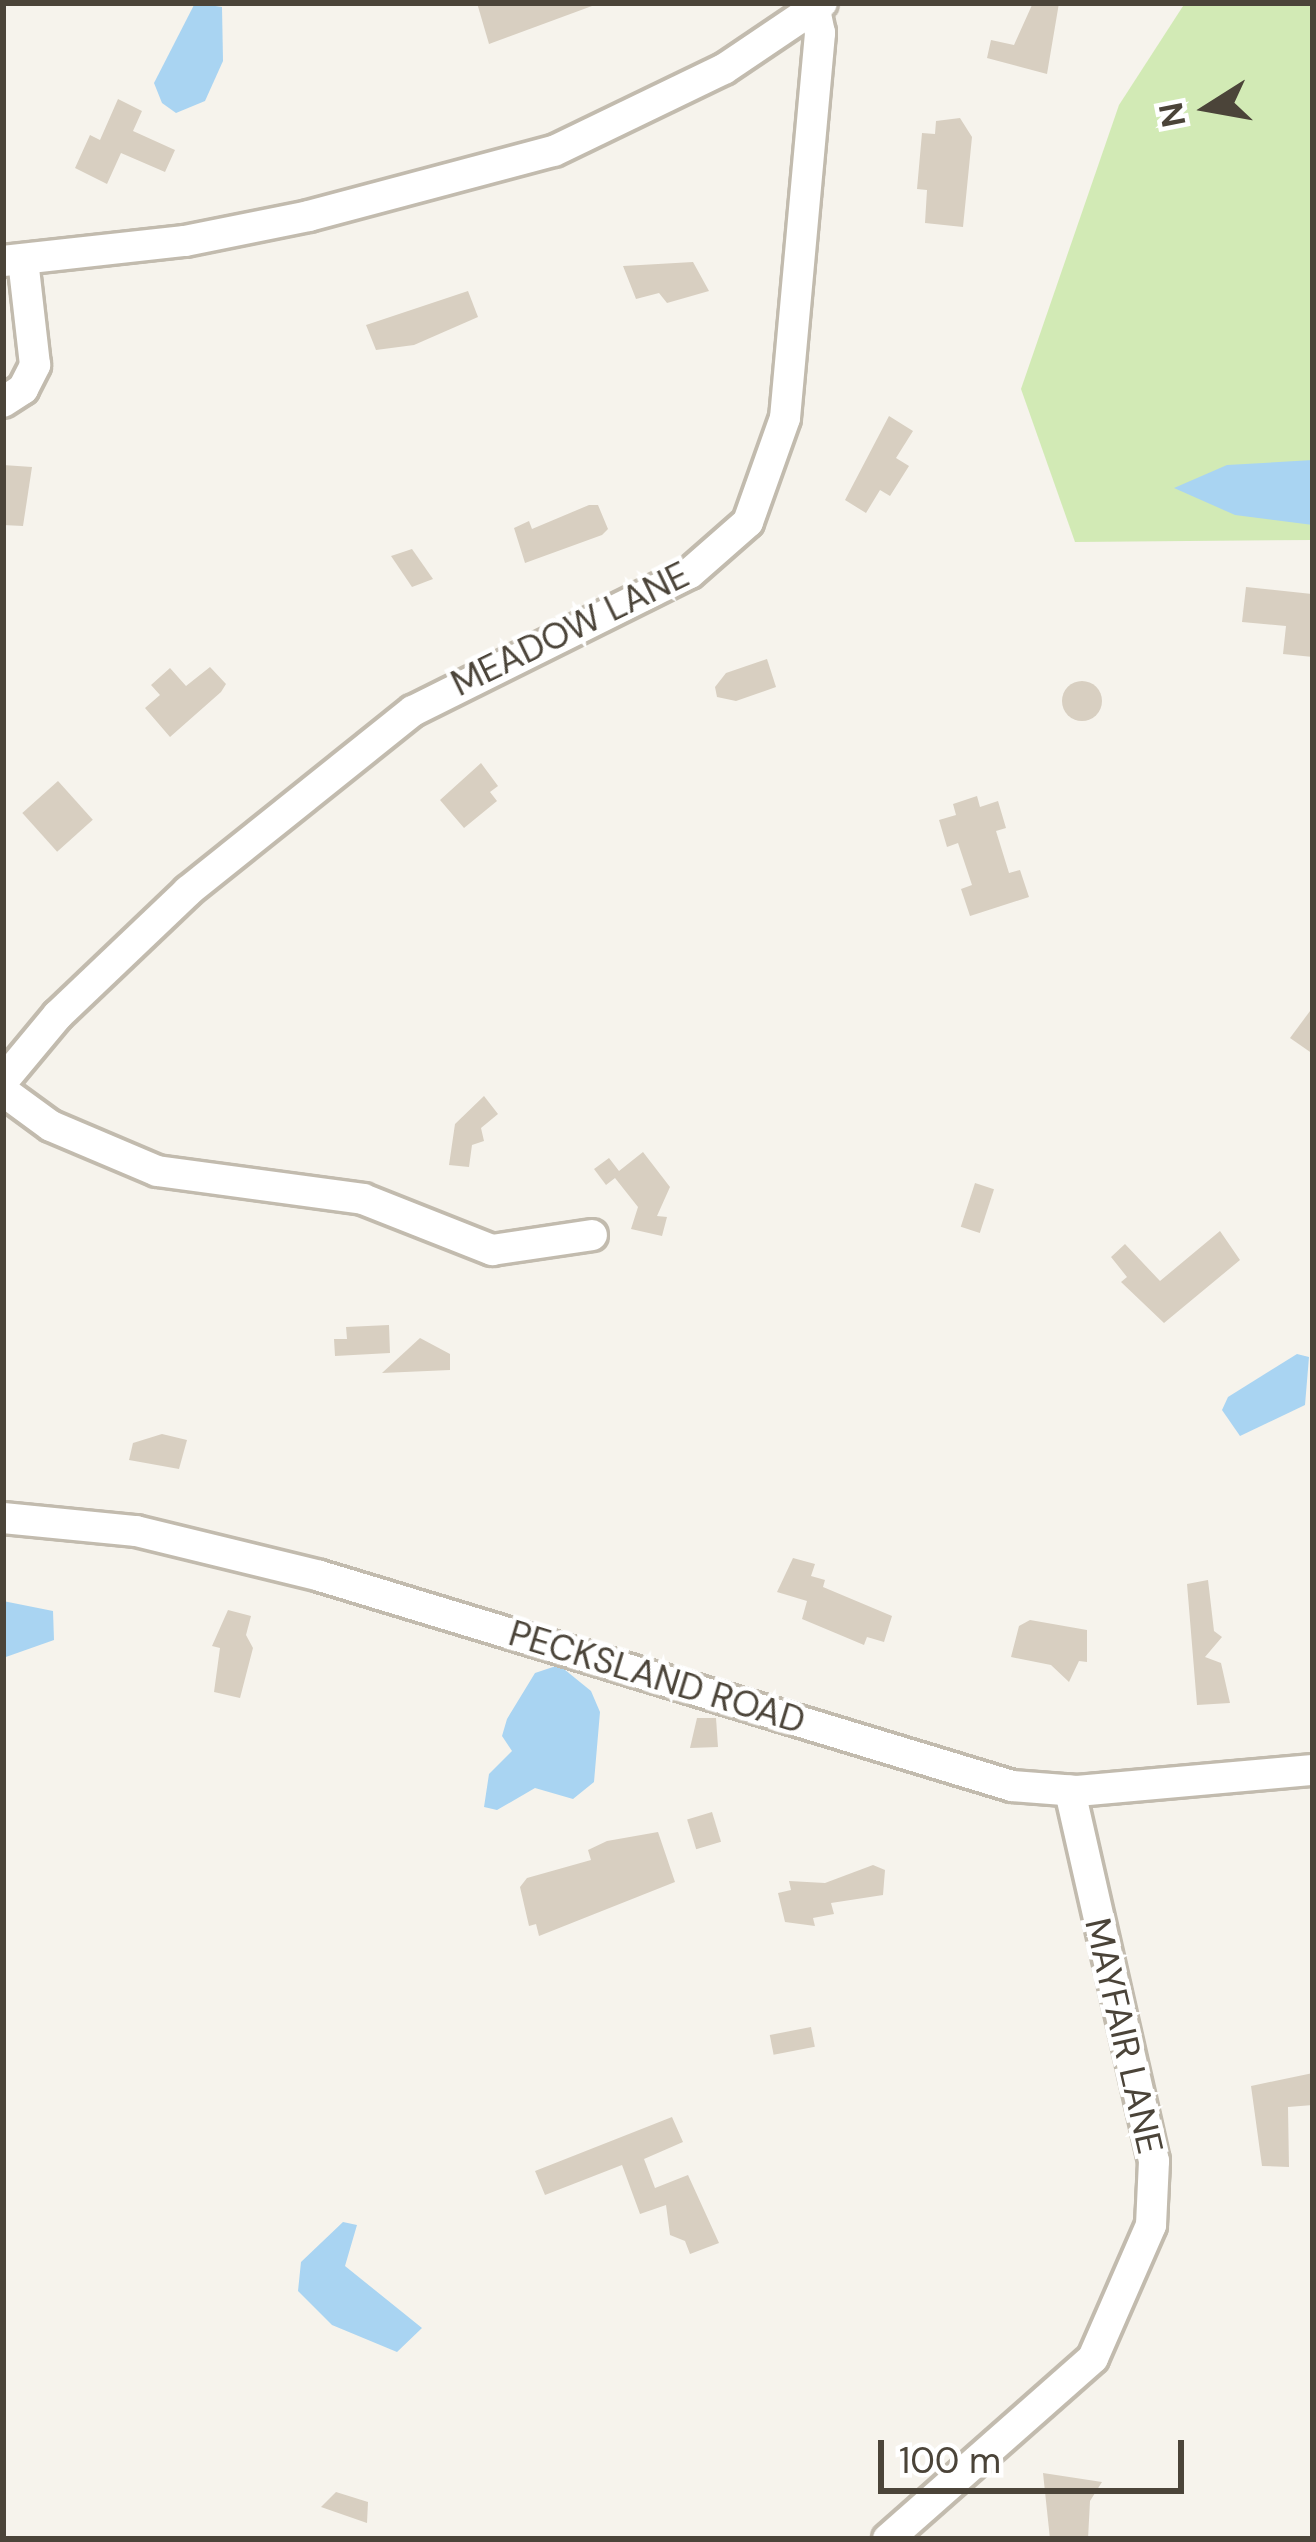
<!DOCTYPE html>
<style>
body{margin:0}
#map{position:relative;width:1316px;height:2542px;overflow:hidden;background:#f6f3ec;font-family:"DM Sans",sans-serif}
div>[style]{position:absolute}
.green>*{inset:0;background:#d2eab5}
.water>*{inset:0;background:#a9d4f2}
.building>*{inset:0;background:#d8cfc1;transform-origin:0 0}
.round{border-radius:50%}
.roads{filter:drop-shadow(3px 0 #c2bbae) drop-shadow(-3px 0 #c2bbae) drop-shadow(0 3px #c2bbae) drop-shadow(0 -3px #c2bbae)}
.minor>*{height:30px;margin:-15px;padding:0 15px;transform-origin:15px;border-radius:15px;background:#fff}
span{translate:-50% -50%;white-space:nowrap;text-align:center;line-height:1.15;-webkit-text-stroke:9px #fff;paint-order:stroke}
.street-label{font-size:36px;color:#4b4439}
.frame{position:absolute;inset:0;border:6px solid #4b4439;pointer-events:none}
.north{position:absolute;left:1148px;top:48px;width:120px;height:120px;-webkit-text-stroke:9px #fff;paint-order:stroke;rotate:259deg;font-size:33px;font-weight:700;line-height:48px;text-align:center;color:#4b4439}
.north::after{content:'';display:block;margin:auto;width:42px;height:54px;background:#4b4439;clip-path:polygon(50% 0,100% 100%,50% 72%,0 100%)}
.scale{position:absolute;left:878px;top:2440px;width:306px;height:54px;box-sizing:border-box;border:6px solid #4b4439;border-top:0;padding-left:15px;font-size:36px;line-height:42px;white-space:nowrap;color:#4b4439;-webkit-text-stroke:9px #fff;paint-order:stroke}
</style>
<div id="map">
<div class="green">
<div style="clip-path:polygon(1185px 3px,1313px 3px,1313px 540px,1075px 542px,1021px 389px,1119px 105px)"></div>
</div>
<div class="water">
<div style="clip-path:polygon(195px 3px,222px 7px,223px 61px,205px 101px,176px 113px,162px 103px,154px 83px)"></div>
<div style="clip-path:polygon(1313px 460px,1313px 525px,1235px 515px,1174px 488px,1227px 465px)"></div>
<div style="clip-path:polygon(1297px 1354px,1309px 1357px,1305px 1405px,1240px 1436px,1222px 1410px,1228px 1397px)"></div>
<div style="clip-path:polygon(3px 1601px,53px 1611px,54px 1640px,3px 1658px)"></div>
<div style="clip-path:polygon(559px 1665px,591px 1691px,600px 1712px,594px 1782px,573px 1799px,535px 1788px,497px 1810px,484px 1807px,489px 1774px,512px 1751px,502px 1736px,507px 1719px,535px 1673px)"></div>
<div style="clip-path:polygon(343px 2222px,357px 2225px,345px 2266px,422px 2328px,397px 2352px,332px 2325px,298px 2291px,301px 2262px)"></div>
</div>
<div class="building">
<div style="clip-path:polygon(477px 3px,591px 3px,592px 6px,489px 44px)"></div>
<div style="clip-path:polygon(1059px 3px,1047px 74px,987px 58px,991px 40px,1014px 45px,1032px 5px)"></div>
<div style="clip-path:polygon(118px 99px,142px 111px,133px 131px,175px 150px,165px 172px,121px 153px,107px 184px,75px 168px,90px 135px,100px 140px)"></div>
<div style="clip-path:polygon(960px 118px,972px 137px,963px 227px,925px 223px,927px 190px,917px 189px,922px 133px,935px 134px,936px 121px)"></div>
<div style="clip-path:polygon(693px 262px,709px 291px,667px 303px,659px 293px,636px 299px,623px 266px)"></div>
<div style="clip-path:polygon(468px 291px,478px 317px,414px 345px,376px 350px,366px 325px)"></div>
<div style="clip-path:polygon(889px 416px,913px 431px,896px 458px,909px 466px,890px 496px,880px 490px,866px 513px,845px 500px)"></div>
<div style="clip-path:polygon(3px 465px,32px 467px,23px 526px,3px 525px)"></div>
<div style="clip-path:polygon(589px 505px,598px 505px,608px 529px,602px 535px,525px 563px,514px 528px,529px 521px,532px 529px)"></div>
<div style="clip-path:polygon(412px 549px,433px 579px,412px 587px,391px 556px)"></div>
<div style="clip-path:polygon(1246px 587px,1312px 594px,1313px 657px,1283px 654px,1286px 626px,1242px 622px)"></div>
<div style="clip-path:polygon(767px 659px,776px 687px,736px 701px,717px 697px,715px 687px,726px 673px)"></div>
<div style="clip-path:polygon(210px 667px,226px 684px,221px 692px,170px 737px,145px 708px,160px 695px,151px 685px,170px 668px,186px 686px)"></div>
<div class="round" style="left:1062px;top:681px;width:40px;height:40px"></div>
<div style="clip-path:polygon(481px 763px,498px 786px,490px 792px,497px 801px,464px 828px,440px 800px)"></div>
<div style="left:58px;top:781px;width:52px;height:48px;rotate:48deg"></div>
<div style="clip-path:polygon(977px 796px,980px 807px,998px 801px,1006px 828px,996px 831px,1009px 873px,1020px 870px,1029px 897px,970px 916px,961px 889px,972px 885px,958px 843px,947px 847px,939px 820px,956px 815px,953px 804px)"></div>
<div style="clip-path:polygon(1313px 1007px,1313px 1054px,1290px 1038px)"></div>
<div style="clip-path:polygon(484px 1096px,498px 1114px,481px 1128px,484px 1141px,472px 1145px,469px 1167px,449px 1165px,455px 1124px)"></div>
<div style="clip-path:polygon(643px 1152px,670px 1187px,657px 1216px,667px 1217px,662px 1236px,631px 1229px,638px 1207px,615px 1178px,606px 1185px,594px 1169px,609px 1158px,619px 1171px)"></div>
<div style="left:975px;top:1183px;width:20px;height:46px;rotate:18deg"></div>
<div style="clip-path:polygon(1220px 1231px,1240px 1260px,1164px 1323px,1121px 1282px,1127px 1277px,1111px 1257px,1125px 1244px,1160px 1281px)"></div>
<div style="clip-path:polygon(389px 1325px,390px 1353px,335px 1356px,334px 1339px,347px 1339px,346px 1327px)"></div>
<div style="clip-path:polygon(420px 1338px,450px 1354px,450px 1370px,382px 1373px)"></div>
<div style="clip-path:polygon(162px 1434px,187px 1440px,179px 1469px,129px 1460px,133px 1443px)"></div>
<div style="clip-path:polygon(793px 1558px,815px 1564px,811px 1576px,825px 1580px,823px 1587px,892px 1616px,884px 1642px,867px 1637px,864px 1645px,802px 1619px,807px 1601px,777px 1592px)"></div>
<div style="clip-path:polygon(1208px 1580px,1214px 1631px,1222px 1637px,1205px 1657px,1221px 1663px,1230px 1703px,1197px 1705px,1187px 1584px)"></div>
<div style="clip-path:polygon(228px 1610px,251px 1616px,246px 1635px,253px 1648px,240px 1698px,214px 1692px,220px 1648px,212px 1646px)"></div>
<div style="clip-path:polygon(1030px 1620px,1087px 1630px,1087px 1662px,1079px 1661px,1069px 1682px,1051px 1665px,1011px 1657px,1019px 1626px)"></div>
<div style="clip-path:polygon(697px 1718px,716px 1718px,718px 1747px,690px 1748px)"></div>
<div style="left:712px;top:1812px;width:31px;height:26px;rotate:73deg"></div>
<div style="clip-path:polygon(658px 1832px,675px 1882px,539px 1936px,536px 1924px,529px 1926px,520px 1887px,527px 1878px,591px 1860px,588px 1850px,607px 1841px)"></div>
<div style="clip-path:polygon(873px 1865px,885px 1870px,883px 1895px,831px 1903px,834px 1914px,813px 1918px,815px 1926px,785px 1922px,778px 1893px,791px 1890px,789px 1881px,825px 1883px)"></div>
<div style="left:811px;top:2027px;width:20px;height:42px;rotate:79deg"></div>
<div style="clip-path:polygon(1313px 2073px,1313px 2105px,1288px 2107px,1289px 2167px,1262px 2166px,1251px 2086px)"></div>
<div style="clip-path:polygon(672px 2117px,683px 2142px,644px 2159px,655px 2188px,688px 2175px,719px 2243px,690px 2254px,685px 2241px,670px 2235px,666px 2205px,640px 2214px,622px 2165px,545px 2195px,535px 2171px)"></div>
<div style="clip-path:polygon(1043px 2473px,1102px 2482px,1090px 2501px,1088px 2539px,1050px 2539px)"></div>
<div style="clip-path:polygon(336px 2492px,368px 2502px,367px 2523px,321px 2507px)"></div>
</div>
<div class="roads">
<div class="minor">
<div style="left:3px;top:261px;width:183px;rotate:-6.3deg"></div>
<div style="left:185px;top:241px;width:126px;rotate:-11.4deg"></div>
<div style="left:309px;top:216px;width:253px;rotate:-14.9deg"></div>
<div style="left:554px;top:151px;width:189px;rotate:-25.8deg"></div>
<div style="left:724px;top:69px;width:118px;rotate:-34deg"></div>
<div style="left:3px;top:402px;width:24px;rotate:-33deg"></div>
<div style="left:23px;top:389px;width:27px;rotate:-63deg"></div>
<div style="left:35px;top:365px;width:106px;rotate:-96.5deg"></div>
<div style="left:3px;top:1081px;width:86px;rotate:-50.2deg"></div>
<div style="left:58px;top:1015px;width:180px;rotate:-43.6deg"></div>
<div style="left:188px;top:891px;width:288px;rotate:-38.7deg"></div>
<div style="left:413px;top:711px;width:309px;rotate:-26.5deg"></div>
<div style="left:690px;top:573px;width:77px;rotate:-41.3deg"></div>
<div style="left:748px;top:522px;width:110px;rotate:-70.4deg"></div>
<div style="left:785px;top:418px;width:387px;rotate:-84.8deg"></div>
<div style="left:820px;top:33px;width:25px;rotate:-102deg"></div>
<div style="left:3px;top:1091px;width:59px;rotate:36.1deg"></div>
<div style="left:51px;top:1126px;width:115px;rotate:23deg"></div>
<div style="left:157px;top:1171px;width:208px;rotate:7.7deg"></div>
<div style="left:363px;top:1199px;width:139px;rotate:21.6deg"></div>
<div style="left:492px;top:1250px;width:101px;rotate:-8.5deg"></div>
<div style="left:3px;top:1518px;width:134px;rotate:5.6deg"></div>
<div style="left:136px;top:1531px;width:189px;rotate:13.7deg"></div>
<div style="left:320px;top:1576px;width:723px;rotate:16.88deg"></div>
<div style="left:1012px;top:1786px;width:65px;rotate:4.4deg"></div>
<div style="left:1077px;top:1791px;width:237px;rotate:-5.1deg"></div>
<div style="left:888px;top:2539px;width:273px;rotate:-41.4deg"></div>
<div style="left:1093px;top:2358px;width:145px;rotate:-66.4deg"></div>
<div style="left:1151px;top:2225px;width:64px;rotate:-87.3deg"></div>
<div style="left:1154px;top:2161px;width:380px;rotate:-102.8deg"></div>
</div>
</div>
<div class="street-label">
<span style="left:570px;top:629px;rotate:-26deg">MEADOW LANE</span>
<span style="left:657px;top:1677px;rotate:17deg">PECKSLAND ROAD</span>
<span style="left:1124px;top:2036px;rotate:77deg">MAYFAIR LANE</span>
</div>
<div class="frame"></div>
<div class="north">N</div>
<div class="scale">100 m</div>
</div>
